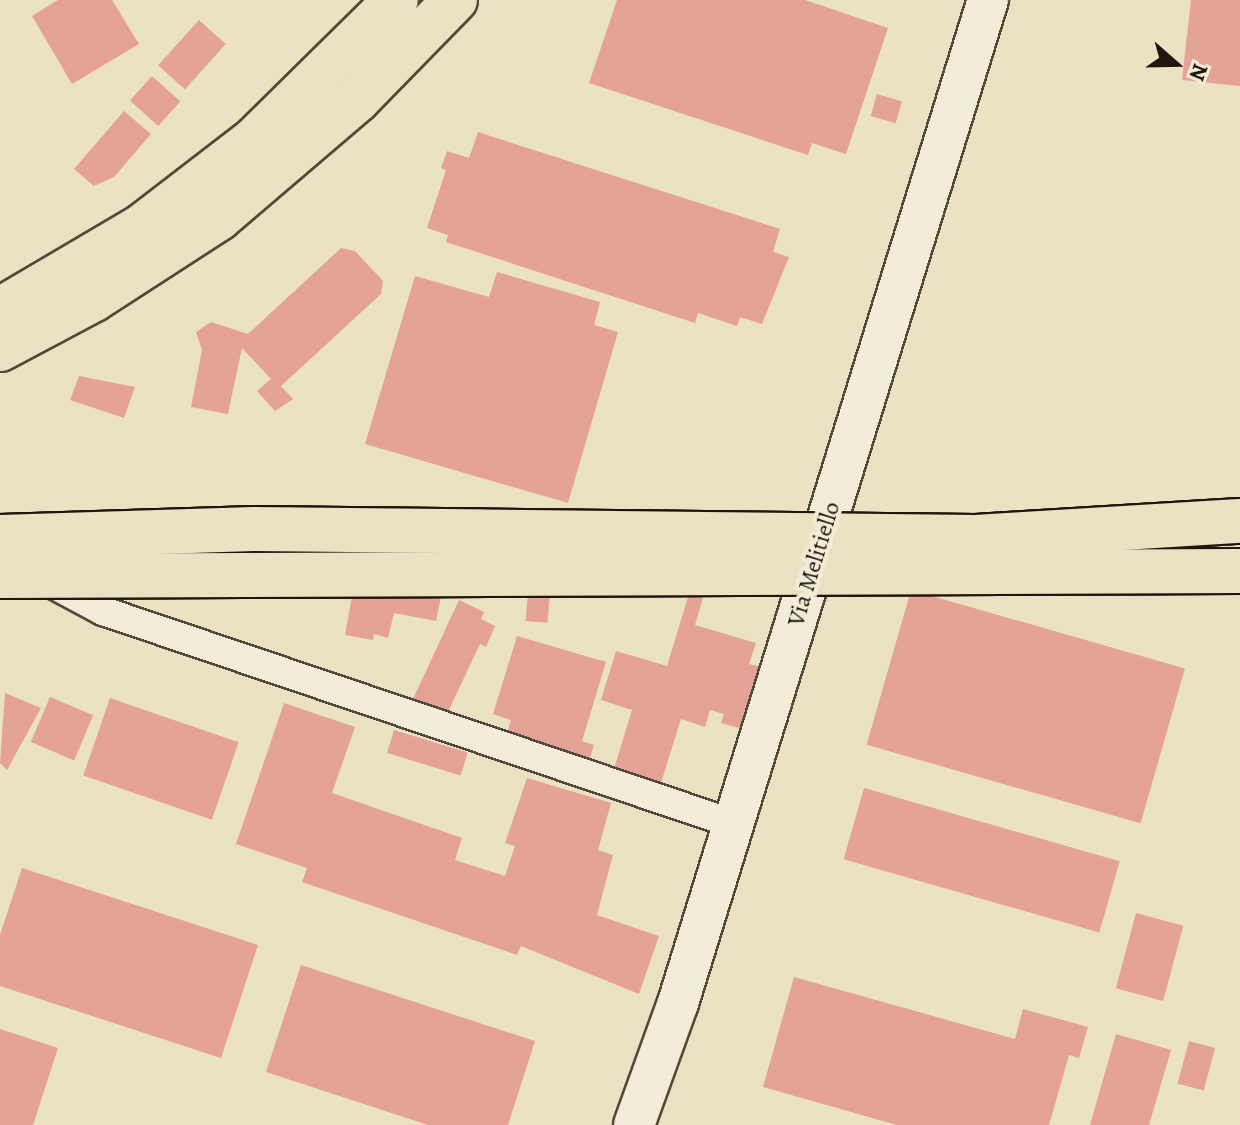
<!DOCTYPE html>
<style>
body{margin:0}
#map{position:relative;width:1240px;height:1125px;overflow:hidden;background:#ebe1c3;font-family:Alegreya,serif}
div>[style]{position:absolute}
.building>*{inset:0;background:#e5a397;transform-origin:0 0}
.roads{filter:drop-shadow(2px 0 #544839) drop-shadow(-2px 0 #544839) drop-shadow(0 2px #544839) drop-shadow(0 -2px #544839)}
.street>*{height:28px;margin:-14px;padding:0 14px;transform-origin:14px;border-radius:14px;background:#f2ecd8}
.secondary>*{height:40px;margin:-20px;padding:0 20px;transform-origin:20px;border-radius:20px;background:#f2ecd8}
.highway>*{height:44px;margin:-22px;padding:0 22px;transform-origin:22px;border-radius:22px;background:#ebe1c3}
.bridges{filter:drop-shadow(2px 0 #22150b) drop-shadow(-2px 0 #22150b) drop-shadow(0 2px #22150b) drop-shadow(0 -2px #22150b)}
.highway-bridge>*{height:44px;margin:-22px;padding:0 22px;transform-origin:22px;border-radius:22px;background:#ebe1c3}
span{translate:-50% -50%;white-space:nowrap;text-align:center;line-height:1.15;-webkit-text-stroke:8px #f2ecd8;paint-order:stroke}
.street-label{font-size:24px;color:#22150b}
.north{position:absolute;left:1136px;top:24px;width:80px;height:80px;-webkit-text-stroke:6px #f2ecd8;paint-order:stroke;rotate:110deg;font-size:22px;font-weight:700;line-height:32px;text-align:center;color:#22150b}
.north::after{content:'';display:block;margin:auto;width:28px;height:36px;background:#22150b;clip-path:polygon(50% 0,100% 100%,50% 72%,0 100%)}
</style>
<div id="map">
<div class="building">
<div style="clip-path:polygon(58px 0,112px 0,139px 44px,72px 84px,32px 16px)"></div>
<div style="clip-path:polygon(617px 0,805px 0,888px 28px,846px 154px,812px 143px,808px 155px,589px 83px)"></div>
<div style="clip-path:polygon(1191px 0,1240px 0,1240px 86px,1182px 80px)"></div>
<div style="left:199px;top:20px;width:36px;height:61px;rotate:42deg"></div>
<div style="left:152px;top:76px;width:38px;height:33px;rotate:42deg"></div>
<div style="left:877px;top:94px;width:26px;height:23px;rotate:16deg"></div>
<div style="clip-path:polygon(124px 111px,151px 134px,114px 177px,94px 186px,74px 169px)"></div>
<div style="clip-path:polygon(478px 132px,780px 229px,773px 252px,789px 257px,762px 324px,740px 317px,737px 326px,698px 313px,695px 323px,446px 242px,448px 235px,427px 228px,446px 170px,441px 168px,447px 151px,469px 158px)"></div>
<div style="clip-path:polygon(341px 248px,355px 251px,383px 281px,381px 294px,281px 386px,293px 399px,275px 411px,257px 391px,271px 379px,242px 348px,228px 414px,191px 407px,202px 350px,196px 332px,211px 322px,248px 334px)"></div>
<div style="clip-path:polygon(497px 272px,600px 302px,594px 325px,618px 332px,568px 503px,365px 444px,415px 276px,489px 297px)"></div>
<div style="clip-path:polygon(79px 376px,135px 387px,124px 418px,70px 400px)"></div>
<div style="left:911px;top:590px;width:285px;height:161px;rotate:16deg"></div>
<div style="clip-path:polygon(353px 591px,442px 592px,436px 621px,394px 613px,388px 638px,374px 634px,373px 640px,345px 635px)"></div>
<div style="left:528px;top:593px;width:22px;height:28px;rotate:5deg"></div>
<div style="clip-path:polygon(689px 594px,703px 598px,695px 625px,756px 643px,749px 664px,761px 667px,742px 729px,721px 723px,724px 714px,710px 710px,705px 727px,681px 719px,660px 786px,613px 772px,632px 710px,601px 700px,616px 651px,667px 666px)"></div>
<div style="clip-path:polygon(459px 600px,484px 612px,481px 619px,495px 626px,486px 647px,480px 644px,447px 714px,413px 699px)"></div>
<div style="clip-path:polygon(517px 636px,606px 662px,582px 741px,594px 745px,589px 761px,507px 734px,511px 720px,493px 714px)"></div>
<div style="clip-path:polygon(5px 693px,41px 708px,7px 770px,0 763px)"></div>
<div style="left:50px;top:697px;width:47px;height:49px;rotate:23deg"></div>
<div style="left:110px;top:698px;width:136px;height:82px;rotate:19deg"></div>
<div style="clip-path:polygon(284px 703px,355px 727px,332px 793px,462px 838px,455px 860px,505px 876px,515px 846px,505px 843px,527px 778px,611px 803px,598px 850px,613px 855px,597px 915px,659px 936px,639px 994px,521px 946px,517px 955px,302px 882px,307px 868px,236px 844px)"></div>
<div style="left:394px;top:730px;width:77px;height:24px;rotate:17deg"></div>
<div style="left:864px;top:788px;width:266px;height:74px;rotate:16deg"></div>
<div style="clip-path:polygon(22px 868px,258px 945px,221px 1058px,0 986px,0 935px)"></div>
<div style="left:1136px;top:913px;width:49px;height:78px;rotate:15deg"></div>
<div style="clip-path:polygon(301px 965px,535px 1041px,508px 1125px,428px 1125px,266px 1072px)"></div>
<div style="clip-path:polygon(794px 977px,1015px 1039px,1023px 1009px,1088px 1027px,1079px 1058px,1069px 1055px,1049px 1125px,897px 1125px,763px 1087px)"></div>
<div style="clip-path:polygon(0 1029px,58px 1048px,33px 1125px,0 1125px)"></div>
<div style="clip-path:polygon(1116px 1034px,1171px 1050px,1149px 1125px,1090px 1125px)"></div>
<div style="left:1189px;top:1041px;width:27px;height:44px;rotate:15deg"></div>
</div>
<div class="roads">
<div class="street">
<div style="left:47px;top:581px;width:64px;rotate:28.2deg"></div>
<div style="left:103px;top:611px;width:666px;rotate:18.65deg"></div>
</div>
<div class="secondary">
<div style="left:634px;top:1125px;width:130px;rotate:-70.2deg"></div>
<div style="left:678px;top:1003px;width:1050px;rotate:-72.83deg"></div>
</div>
<div class="highway">
<div style="left:0;top:310px;width:164px;rotate:-30.5deg"></div>
<div style="left:141px;top:227px;width:143px;rotate:-37.6deg"></div>
<div style="left:254px;top:140px;width:199px;rotate:-44.6deg"></div>
<div style="left:0;top:349px;width:106px;rotate:-28deg"></div>
<div style="left:94px;top:299px;width:149px;rotate:-32.9deg"></div>
<div style="left:219px;top:218px;width:182px;rotate:-40.5deg"></div>
<div style="left:357px;top:100px;width:140px;rotate:-45.6deg"></div>
</div>
</div>
<div class="bridges">
<div class="highway-bridge">
<div style="left:0;top:537px;width:254px;rotate:-1.8deg"></div>
<div style="left:254px;top:529px;width:722px;rotate:0.63deg"></div>
<div style="left:976px;top:537px;width:264px;rotate:-3.5deg"></div>
<div style="left:0;top:576px;width:1240px;rotate:-0.23deg"></div>
</div>
</div>
<div class="street-label">
<span style="left:814px;top:564px;rotate:-73deg">Via Melitiello</span>
</div>
<div class="north">N</div>
</div>
